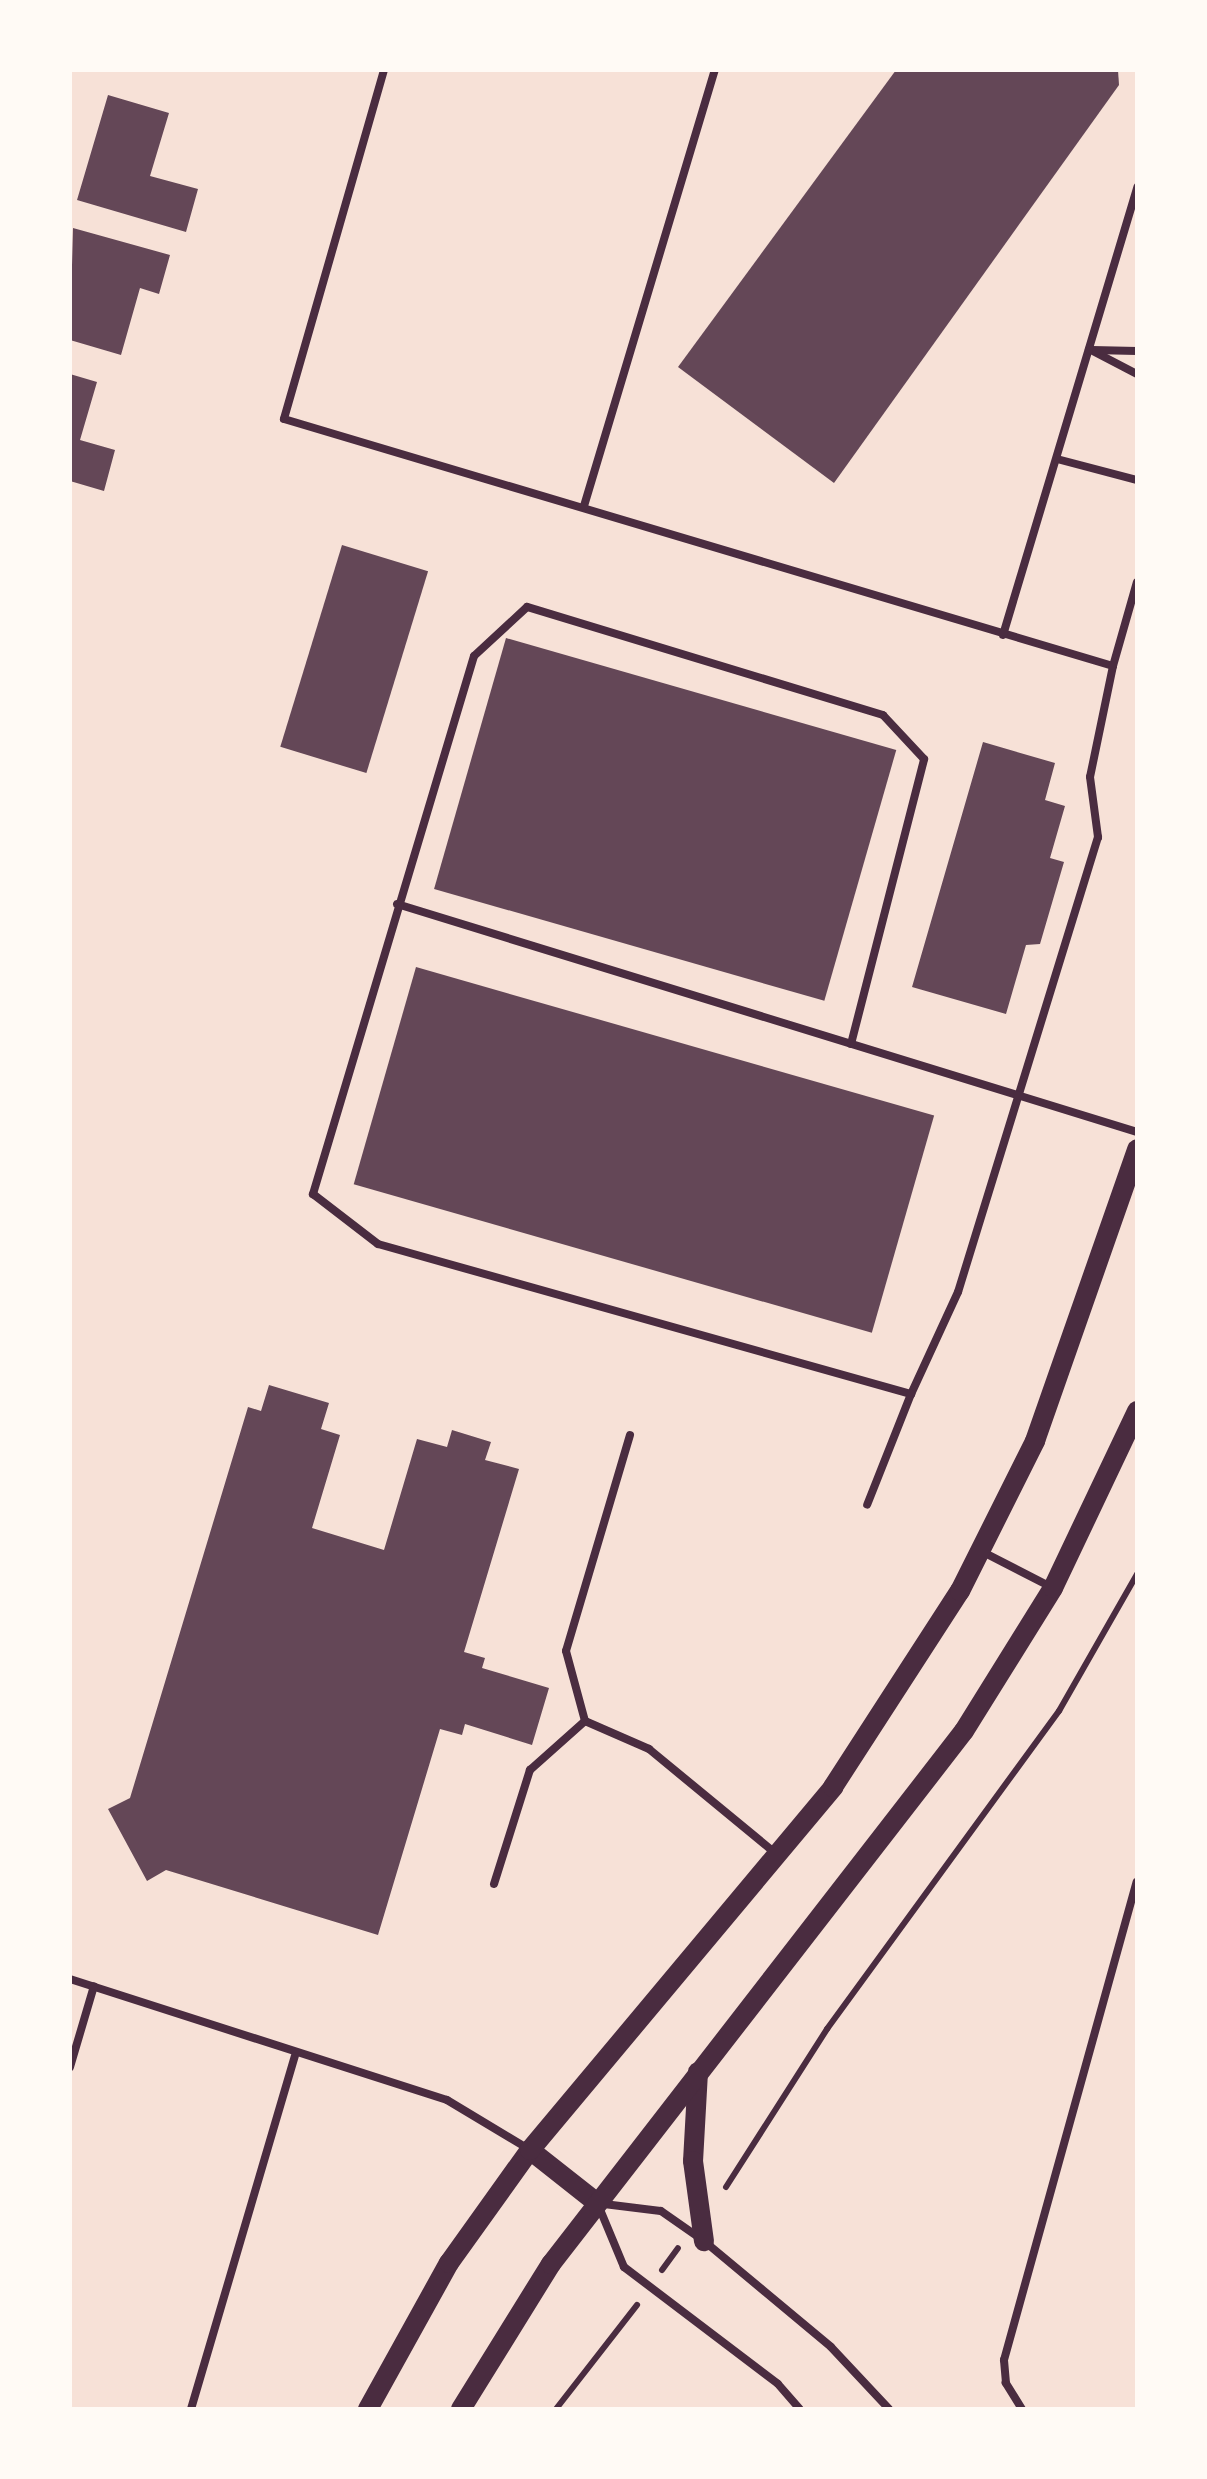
<!DOCTYPE html>
<style>
body{margin:0}
#map{position:relative;width:1207px;height:2479px;overflow:hidden;background:#f7e1d7;font-family:"Libre Baskerville",serif}
div>[style]{position:absolute}
.building>*{inset:0;background:#644757;transform-origin:0 0}
.path>*{height:6px;margin:-3px;padding:0 3px;transform-origin:3px;border-radius:3px;background:#4a2c40}
.service>*{height:8px;margin:-4px;padding:0 4px;transform-origin:4px;border-radius:4px;background:#4a2c40}
.secondary>*{height:20px;margin:-10px;padding:0 10px;transform-origin:10px;border-radius:10px;background:#4a2c40}
span{translate:-50% -50%;white-space:nowrap;text-align:center;line-height:1.15;-webkit-text-stroke:9px #fffaf5;paint-order:stroke}
.frame{position:absolute;inset:0;border:72px solid #fffaf5;pointer-events:none}
</style>
<div id="map">
<div class="building">
<div style="clip-path:polygon(896px 70px,1118px 70px,1119px 85px,834px 483px,678px 367px)"></div>
<div style="clip-path:polygon(108px 95px,169px 113px,150px 176px,198px 189px,186px 232px,77px 200px)"></div>
<div style="clip-path:polygon(73px 228px,170px 255px,159px 294px,140px 288px,121px 355px,70px 340px)"></div>
<div style="clip-path:polygon(70px 374px,97px 382px,80px 440px,115px 450px,104px 491px,70px 481px)"></div>
<div style="left:342px;top:545px;width:90px;height:211px;rotate:17deg"></div>
<div style="left:506px;top:638px;width:406px;height:261px;rotate:16deg"></div>
<div style="clip-path:polygon(983px 742px,1055px 763px,1045px 800px,1065px 806px,1050px 858px,1064px 862px,1040px 944px,1026px 945px,1006px 1014px,912px 987px)"></div>
<div style="left:416px;top:967px;width:539px;height:226px;rotate:16deg"></div>
<div style="clip-path:polygon(269px 1385px,329px 1403px,321px 1429px,340px 1435px,312px 1528px,384px 1550px,417px 1439px,447px 1447px,452px 1430px,491px 1442px,485px 1460px,519px 1469px,464px 1652px,485px 1658px,482px 1668px,549px 1688px,532px 1745px,465px 1724px,462px 1735px,440px 1729px,378px 1935px,166px 1870px,147px 1881px,108px 1809px,130px 1798px,248px 1407px,261px 1411px)"></div>
</div>
<div class="path">
<div style="left:726px;top:2187px;width:188px;rotate:-57.4deg"></div>
<div style="left:827px;top:2029px;width:394px;rotate:-53.9deg"></div>
<div style="left:1059px;top:1711px;width:158px;rotate:-60.3deg"></div>
<div style="left:662px;top:2270px;width:27px;rotate:-54deg"></div>
<div style="left:556px;top:2409px;width:132px;rotate:-52.1deg"></div>
</div>
<div class="service">
<div style="left:384px;top:70px;width:363px;rotate:106deg"></div>
<div style="left:284px;top:419px;width:865px;rotate:16.59deg"></div>
<div style="left:1113px;top:666px;width:113px;rotate:101.7deg"></div>
<div style="left:1090px;top:777px;width:61px;rotate:82.4deg"></div>
<div style="left:1098px;top:837px;width:476px;rotate:107.1deg"></div>
<div style="left:958px;top:1292px;width:112px;rotate:114.7deg"></div>
<div style="left:1089px;top:349px;width:54px;rotate:27.5deg"></div>
<div style="left:1092px;top:350px;width:45px;rotate:1.3deg"></div>
<div style="left:1057px;top:459px;width:83px;rotate:14.7deg"></div>
<div style="left:584px;top:506px;width:455px;rotate:-73.3deg"></div>
<div style="left:1003px;top:635px;width:468px;rotate:-73.3deg"></div>
<div style="left:1113px;top:666px;width:87px;rotate:-74.1deg"></div>
<div style="left:397px;top:904px;width:774px;rotate:17.12deg"></div>
<div style="left:851px;top:1044px;width:294px;rotate:-75.6deg"></div>
<div style="left:924px;top:759px;width:60px;rotate:-133deg"></div>
<div style="left:883px;top:715px;width:372px;rotate:-163.1deg"></div>
<div style="left:527px;top:607px;width:72px;rotate:137.2deg"></div>
<div style="left:474px;top:656px;width:562px;rotate:106.66deg"></div>
<div style="left:313px;top:1194px;width:82px;rotate:37.6deg"></div>
<div style="left:378px;top:1244px;width:554px;rotate:15.72deg"></div>
<div style="left:911px;top:1394px;width:119px;rotate:111.6deg"></div>
<div style="left:630px;top:1435px;width:225px;rotate:106.5deg"></div>
<div style="left:566px;top:1651px;width:73px;rotate:74.8deg"></div>
<div style="left:585px;top:1721px;width:70px;rotate:23.6deg"></div>
<div style="left:649px;top:1749px;width:162px;rotate:39.5deg"></div>
<div style="left:981px;top:1551px;width:81px;rotate:27.2deg"></div>
<div style="left:494px;top:1884px;width:120px;rotate:-72.5deg"></div>
<div style="left:530px;top:1770px;width:74px;rotate:-41.7deg"></div>
<div style="left:70px;top:1979px;width:396px;rotate:17.8deg"></div>
<div style="left:447px;top:2100px;width:93px;rotate:31deg"></div>
<div style="left:70px;top:2067px;width:84px;rotate:-73.5deg"></div>
<div style="left:604px;top:2204px;width:57px;rotate:7deg"></div>
<div style="left:661px;top:2211px;width:52px;rotate:34.9deg"></div>
<div style="left:704px;top:2241px;width:165px;rotate:39.8deg"></div>
<div style="left:831px;top:2347px;width:85px;rotate:46.9deg"></div>
<div style="left:599px;top:2207px;width:65px;rotate:67.4deg"></div>
<div style="left:624px;top:2267px;width:193px;rotate:37.2deg"></div>
<div style="left:778px;top:2384px;width:33px;rotate:49deg"></div>
<div style="left:191px;top:2409px;width:368px;rotate:-73.6deg"></div>
<div style="left:1022px;top:2409px;width:31px;rotate:-122deg"></div>
<div style="left:1006px;top:2383px;width:23px;rotate:-95deg"></div>
<div style="left:1004px;top:2360px;width:496px;rotate:-74.5deg"></div>
</div>
<div class="secondary">
<div style="left:698px;top:2072px;width:89px;rotate:93.2deg"></div>
<div style="left:693px;top:2161px;width:81px;rotate:82.2deg"></div>
<div style="left:530px;top:2150px;width:85px;rotate:38.3deg"></div>
<div style="left:368px;top:2409px;width:167px;rotate:-61deg"></div>
<div style="left:449px;top:2263px;width:139px;rotate:-54.4deg"></div>
<div style="left:530px;top:2150px;width:473px;rotate:-50.1deg"></div>
<div style="left:833px;top:1787px;width:234px;rotate:-57.1deg"></div>
<div style="left:960px;top:1591px;width:168px;rotate:-63.4deg"></div>
<div style="left:1035px;top:1441px;width:309px;rotate:-70.7deg"></div>
<div style="left:461px;top:2409px;width:171px;rotate:-58.2deg"></div>
<div style="left:551px;top:2264px;width:674px;rotate:-52.23deg"></div>
<div style="left:964px;top:1731px;width:168px;rotate:-58.1deg"></div>
<div style="left:1053px;top:1588px;width:196px;rotate:-64.6deg"></div>
</div>
<div class="frame"></div>
</div>
